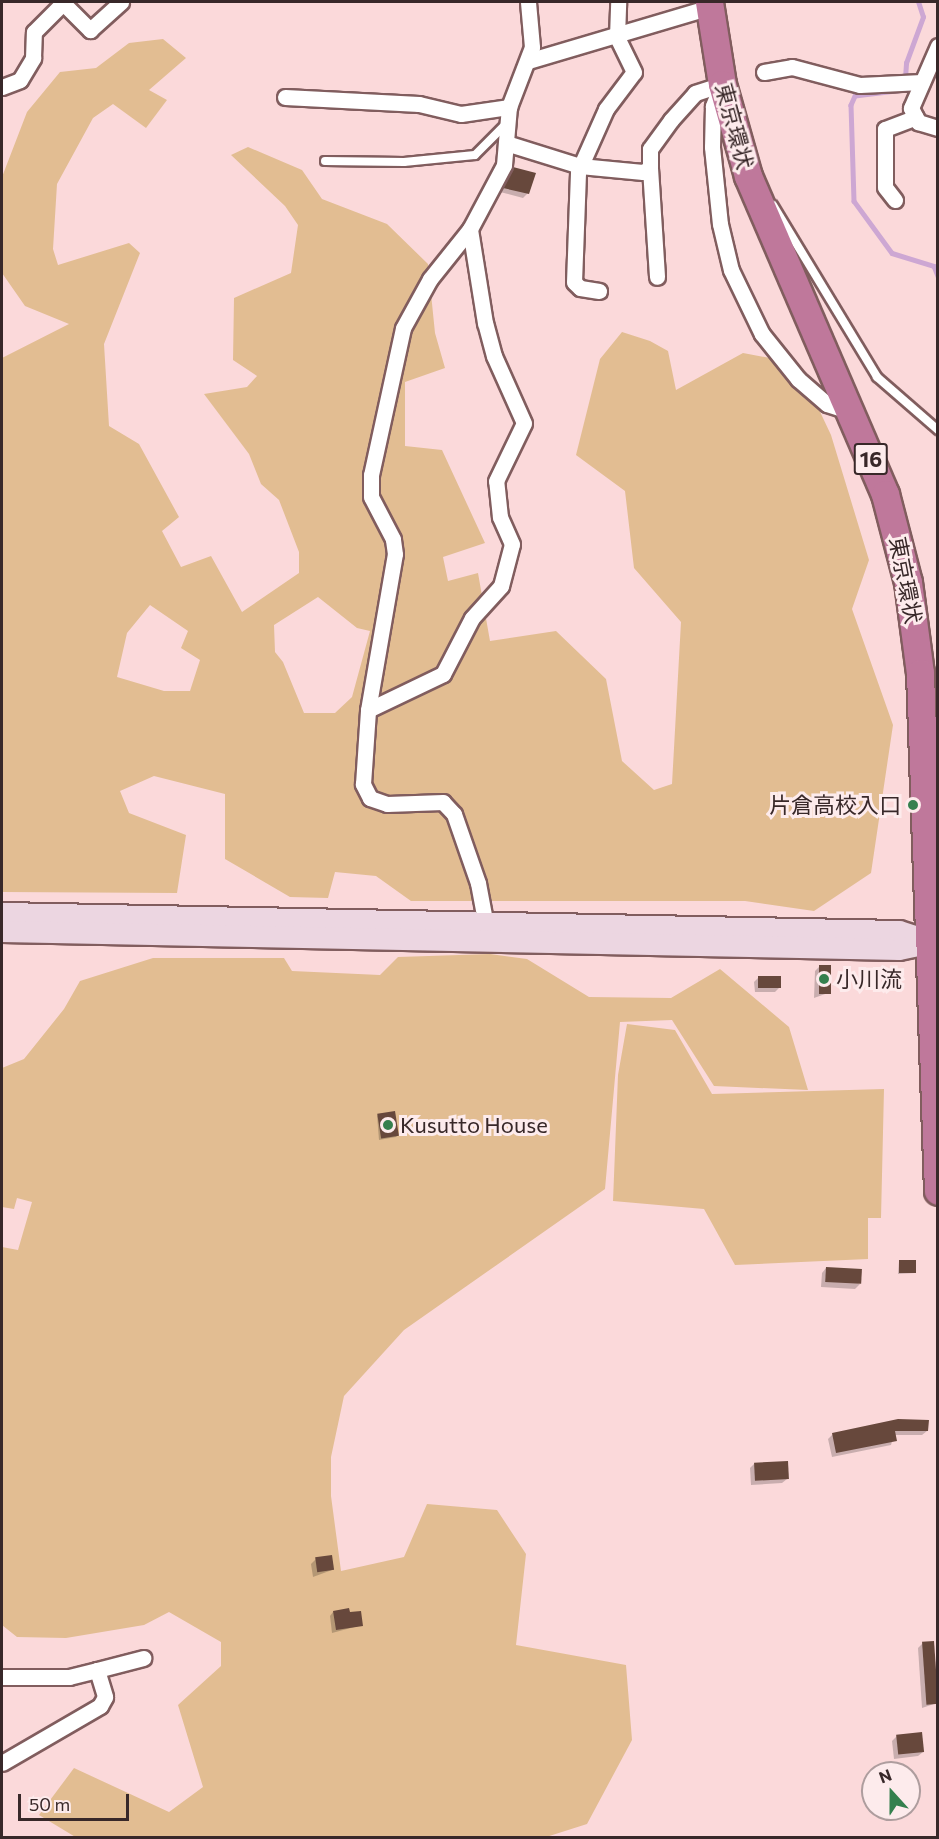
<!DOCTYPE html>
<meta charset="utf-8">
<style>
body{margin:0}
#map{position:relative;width:939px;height:1839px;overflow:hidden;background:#fbd9da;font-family:Commissioner,"Noto Sans JP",sans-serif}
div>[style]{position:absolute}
.green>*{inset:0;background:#e2bd92}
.shadow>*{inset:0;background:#0003}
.stream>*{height:4.5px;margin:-2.25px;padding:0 2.25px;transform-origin:2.25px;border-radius:2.25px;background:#cda7d3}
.building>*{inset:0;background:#67483c;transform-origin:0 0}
.roads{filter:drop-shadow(2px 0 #815d5e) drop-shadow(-2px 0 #815d5e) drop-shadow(0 2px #815d5e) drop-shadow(0 -2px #815d5e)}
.lane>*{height:8px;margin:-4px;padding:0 4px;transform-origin:4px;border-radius:4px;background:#fff}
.street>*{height:15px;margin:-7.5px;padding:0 7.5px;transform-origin:7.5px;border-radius:7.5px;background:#fff}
.secondary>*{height:21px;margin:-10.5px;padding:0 10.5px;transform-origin:10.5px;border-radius:10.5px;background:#ecd6e1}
.highway>*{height:27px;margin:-13.5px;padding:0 13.5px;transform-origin:13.5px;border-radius:13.5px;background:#bf789b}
.dots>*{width:16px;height:16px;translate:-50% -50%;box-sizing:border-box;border:3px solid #fdebec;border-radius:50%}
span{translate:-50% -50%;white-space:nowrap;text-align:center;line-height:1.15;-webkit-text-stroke:6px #fdebec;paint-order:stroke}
.shield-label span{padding:2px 4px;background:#fdebec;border:2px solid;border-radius:4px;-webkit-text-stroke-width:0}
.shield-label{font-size:21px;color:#382829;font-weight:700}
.street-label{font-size:22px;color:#382829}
.poi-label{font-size:22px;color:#382829}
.right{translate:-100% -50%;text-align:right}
.left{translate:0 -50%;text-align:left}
.frame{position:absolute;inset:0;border:3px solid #382829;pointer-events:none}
.north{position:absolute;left:861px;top:1761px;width:60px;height:60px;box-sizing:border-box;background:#fdebec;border:2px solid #ae9d9e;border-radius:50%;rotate:339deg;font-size:16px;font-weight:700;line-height:24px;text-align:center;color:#382829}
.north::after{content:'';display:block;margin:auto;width:21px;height:27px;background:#35804e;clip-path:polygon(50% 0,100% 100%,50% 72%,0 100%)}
.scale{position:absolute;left:18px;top:1794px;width:111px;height:27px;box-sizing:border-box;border:3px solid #382829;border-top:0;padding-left:8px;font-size:18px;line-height:21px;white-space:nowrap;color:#382829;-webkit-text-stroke:4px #fdebec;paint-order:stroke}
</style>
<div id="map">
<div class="green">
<div style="clip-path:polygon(evenodd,163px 39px,186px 58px,149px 90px,167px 100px,146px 128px,113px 104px,93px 118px,57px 184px,53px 249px,58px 265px,129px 243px,140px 253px,104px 344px,109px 426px,139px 444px,179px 517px,162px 531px,181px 567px,211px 556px,242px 612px,299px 573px,299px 552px,279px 500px,261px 484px,249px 454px,204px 394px,247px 387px,257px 376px,233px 360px,234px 298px,291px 273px,298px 225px,285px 206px,231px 155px,248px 147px,302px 170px,322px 199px,387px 224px,428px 264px,435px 333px,445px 368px,405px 382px,405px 446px,442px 450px,485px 543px,443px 557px,448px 581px,478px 573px,490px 641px,556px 631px,606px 679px,622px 761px,654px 790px,672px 784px,681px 622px,634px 568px,625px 491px,576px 455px,600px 359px,622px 332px,650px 341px,668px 351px,676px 390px,743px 353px,797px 363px,831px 435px,869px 560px,852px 609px,893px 725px,871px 873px,814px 911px,745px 901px,411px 901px,376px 876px,335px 872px,328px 898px,290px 897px,225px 859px,225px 794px,154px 776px,120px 791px,129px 813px,186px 835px,177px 893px,2px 892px,2px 358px,69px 324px,25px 306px,2px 273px,2px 177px,27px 112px,60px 72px,96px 68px,129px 43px,163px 39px,318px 597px,357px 628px,370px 631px,352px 697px,335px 713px,304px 713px,283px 662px,275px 652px,274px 625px,318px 597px,163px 39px,150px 605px,188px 631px,181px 648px,200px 660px,190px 691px,164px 691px,117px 677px,127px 633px,150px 605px)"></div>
<div style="clip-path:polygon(490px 954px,527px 959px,589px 997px,671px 998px,720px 969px,789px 1027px,808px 1090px,714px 1086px,672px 1020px,620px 1022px,605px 1189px,404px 1330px,344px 1396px,331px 1457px,331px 1496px,341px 1571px,404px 1557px,427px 1504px,497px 1510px,526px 1554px,516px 1645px,626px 1665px,632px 1740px,587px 1824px,543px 1838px,77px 1838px,39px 1815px,74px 1768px,169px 1812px,203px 1787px,178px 1705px,221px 1666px,221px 1642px,169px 1612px,144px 1625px,66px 1638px,17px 1637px,2px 1625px,2px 1247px,18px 1250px,32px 1202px,17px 1198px,14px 1209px,2px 1207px,2px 1068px,24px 1059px,64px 1009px,80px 981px,153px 958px,284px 958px,292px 971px,380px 975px,398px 957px)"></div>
<div style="clip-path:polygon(627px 1024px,675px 1030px,712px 1094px,884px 1089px,881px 1218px,868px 1218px,868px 1259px,735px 1265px,704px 1209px,613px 1201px,618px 1075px)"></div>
</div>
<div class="shadow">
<div style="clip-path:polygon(514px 169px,528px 193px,523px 198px,500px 192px)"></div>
<div style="clip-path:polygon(820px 966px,828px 993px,814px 998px,815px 971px)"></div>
<div style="clip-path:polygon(759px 977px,780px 987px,775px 992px,755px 992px,754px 982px)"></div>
<div style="clip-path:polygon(377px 1115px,398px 1135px,396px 1137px,379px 1140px)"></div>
<div style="clip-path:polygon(899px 1261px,915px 1273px,898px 1274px)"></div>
<div style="clip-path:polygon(826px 1268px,860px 1284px,855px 1289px,821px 1287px,822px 1273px)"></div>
<div style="clip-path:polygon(899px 1421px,927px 1431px,922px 1435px,894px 1435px,891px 1445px,832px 1457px,828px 1439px,833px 1434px)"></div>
<div style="clip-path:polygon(755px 1463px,787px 1479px,782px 1483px,751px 1485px,750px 1468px)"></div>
<div style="clip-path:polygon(316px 1559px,332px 1570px,313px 1577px,311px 1564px)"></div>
<div style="clip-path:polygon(333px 1612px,362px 1625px,332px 1633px,330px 1616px)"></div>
<div style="clip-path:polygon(923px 1643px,937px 1703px,922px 1708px,918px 1648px)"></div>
<div style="clip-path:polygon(897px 1736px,923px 1752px,918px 1756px,894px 1759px,892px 1741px)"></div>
</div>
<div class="stream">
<div style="left:905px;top:78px;width:15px;rotate:-86deg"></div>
<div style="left:906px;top:63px;width:49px;rotate:-69.7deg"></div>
<div style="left:923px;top:17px;width:16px;rotate:-108deg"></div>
<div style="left:904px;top:90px;width:49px;rotate:173deg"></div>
<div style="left:855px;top:96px;width:10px;rotate:114deg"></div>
<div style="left:851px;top:105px;width:96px;rotate:88.2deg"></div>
<div style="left:854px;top:201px;width:64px;rotate:53.8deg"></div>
<div style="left:892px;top:253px;width:44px;rotate:17.2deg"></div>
<div style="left:934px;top:266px;width:11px;rotate:68deg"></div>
</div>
<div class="building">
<div style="clip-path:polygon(513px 167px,536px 173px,529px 194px,503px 188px)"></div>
<div style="left:819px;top:965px;width:12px;height:29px"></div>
<div style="left:758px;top:976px;width:23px;height:12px"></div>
<div style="left:395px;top:1111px;width:25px;height:18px;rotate:81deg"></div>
<div style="left:899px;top:1260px;width:17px;height:13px"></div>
<div style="left:826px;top:1267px;width:36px;height:15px;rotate:3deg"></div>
<div style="clip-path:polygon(898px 1419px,929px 1420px,928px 1431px,895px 1431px,897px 1441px,836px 1453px,832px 1433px)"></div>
<div style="left:788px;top:1461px;width:18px;height:34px;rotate:87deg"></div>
<div style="left:332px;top:1555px;width:15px;height:17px;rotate:82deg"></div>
<div style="clip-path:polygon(349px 1608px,350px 1612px,361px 1611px,363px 1626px,336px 1630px,333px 1611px)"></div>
<div style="left:934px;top:1641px;width:63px;height:12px;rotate:86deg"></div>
<div style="left:922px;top:1732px;width:20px;height:26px;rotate:84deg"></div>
</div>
<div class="roads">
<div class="lane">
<div style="left:325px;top:161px;width:79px;rotate:0.7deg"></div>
<div style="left:404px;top:162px;width:71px;rotate:-5.6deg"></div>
<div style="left:475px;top:155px;width:45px;rotate:-45deg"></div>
<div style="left:773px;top:205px;width:201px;rotate:58.8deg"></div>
<div style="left:877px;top:377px;width:81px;rotate:41deg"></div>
</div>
<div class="street">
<div style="left:62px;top:2px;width:40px;rotate:45deg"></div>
<div style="left:90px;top:30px;width:42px;rotate:-42.1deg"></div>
<div style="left:938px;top:46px;width:68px;rotate:113.5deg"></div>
<div style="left:911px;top:108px;width:16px;rotate:63deg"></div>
<div style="left:918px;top:122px;width:21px;rotate:17deg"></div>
<div style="left:528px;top:61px;width:190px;rotate:-16.5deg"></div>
<div style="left:764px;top:72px;width:28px;rotate:-10deg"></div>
<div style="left:792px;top:67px;width:70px;rotate:14.8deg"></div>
<div style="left:860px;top:85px;width:62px;rotate:-2.8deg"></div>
<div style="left:721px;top:86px;width:22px;rotate:112deg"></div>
<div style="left:713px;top:106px;width:41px;rotate:91.4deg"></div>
<div style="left:712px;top:147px;width:77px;rotate:84.1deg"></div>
<div style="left:720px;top:224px;width:47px;rotate:76.6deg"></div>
<div style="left:731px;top:270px;width:71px;rotate:64.2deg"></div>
<div style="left:762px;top:334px;width:58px;rotate:51.3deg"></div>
<div style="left:798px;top:379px;width:38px;rotate:41deg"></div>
<div style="left:827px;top:404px;width:23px;rotate:18deg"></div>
<div style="left:2px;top:87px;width:19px;rotate:-21deg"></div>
<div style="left:20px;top:80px;width:26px;rotate:-59deg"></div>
<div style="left:33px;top:58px;width:26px;rotate:-88deg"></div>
<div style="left:34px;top:32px;width:42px;rotate:-45deg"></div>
<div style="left:285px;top:97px;width:134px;rotate:3deg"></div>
<div style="left:419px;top:104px;width:43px;rotate:13.4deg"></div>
<div style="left:461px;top:114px;width:49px;rotate:-8.3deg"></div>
<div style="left:506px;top:143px;width:77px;rotate:17.3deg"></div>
<div style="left:580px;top:166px;width:63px;rotate:5.4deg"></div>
<div style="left:643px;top:172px;width:8px;rotate:-30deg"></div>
<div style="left:650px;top:168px;width:19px;rotate:-90deg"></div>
<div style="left:650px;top:149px;width:36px;rotate:-54deg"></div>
<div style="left:671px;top:120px;width:36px;rotate:-48deg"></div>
<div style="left:695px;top:93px;width:28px;rotate:-18deg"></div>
<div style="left:650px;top:168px;width:109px;rotate:86.3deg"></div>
<div style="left:895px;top:200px;width:16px;rotate:-128deg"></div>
<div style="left:885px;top:187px;width:58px;rotate:-90deg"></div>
<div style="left:885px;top:129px;width:33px;rotate:-21deg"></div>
<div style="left:599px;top:291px;width:19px;rotate:-171deg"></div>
<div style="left:580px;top:288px;width:8px;rotate:-135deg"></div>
<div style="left:574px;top:282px;width:110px;rotate:-87.9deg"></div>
<div style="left:578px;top:172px;width:69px;rotate:-66deg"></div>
<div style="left:606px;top:109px;width:46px;rotate:-52.9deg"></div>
<div style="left:634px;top:72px;width:39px;rotate:-116deg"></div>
<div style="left:617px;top:37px;width:35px;rotate:-88deg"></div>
<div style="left:368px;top:710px;width:83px;rotate:-25.6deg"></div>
<div style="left:443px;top:674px;width:63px;rotate:-62.6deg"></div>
<div style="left:472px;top:618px;width:43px;rotate:-47.8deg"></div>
<div style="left:501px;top:586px;width:43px;rotate:-75.3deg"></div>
<div style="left:512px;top:544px;width:30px;rotate:-114deg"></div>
<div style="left:500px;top:517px;width:36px;rotate:-96deg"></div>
<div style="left:496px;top:481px;width:64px;rotate:-64.2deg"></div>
<div style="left:524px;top:423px;width:73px;rotate:-114.1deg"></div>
<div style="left:494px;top:356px;width:34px;rotate:-105deg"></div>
<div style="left:485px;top:323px;width:95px;rotate:-99.1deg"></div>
<div style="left:487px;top:931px;width:49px;rotate:-100.6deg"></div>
<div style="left:478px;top:883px;width:73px;rotate:-109.2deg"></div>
<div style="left:454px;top:814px;width:16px;rotate:-133deg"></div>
<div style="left:443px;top:802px;width:56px;rotate:178deg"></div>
<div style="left:387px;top:804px;width:18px;rotate:-161deg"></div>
<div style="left:370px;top:798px;width:16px;rotate:-117deg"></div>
<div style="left:363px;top:784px;width:74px;rotate:-86.1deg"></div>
<div style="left:368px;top:710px;width:158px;rotate:-80.2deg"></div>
<div style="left:395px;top:554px;width:15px;rotate:-98deg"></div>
<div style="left:393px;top:539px;width:47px;rotate:-117.6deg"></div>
<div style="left:371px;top:497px;width:22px;rotate:-90deg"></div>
<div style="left:371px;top:475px;width:150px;rotate:-77.7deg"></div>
<div style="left:403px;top:328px;width:56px;rotate:-61.1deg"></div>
<div style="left:430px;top:279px;width:64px;rotate:-51.3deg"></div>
<div style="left:470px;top:229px;width:72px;rotate:-62deg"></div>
<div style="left:504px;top:165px;width:58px;rotate:-85.1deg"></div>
<div style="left:509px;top:107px;width:64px;rotate:-69deg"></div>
<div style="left:532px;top:47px;width:45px;rotate:-95.1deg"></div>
<div style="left:97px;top:1670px;width:48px;rotate:-14.6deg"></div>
<div style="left:2px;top:1677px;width:67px"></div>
<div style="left:69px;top:1677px;width:29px;rotate:-14deg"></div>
<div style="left:97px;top:1670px;width:28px;rotate:73deg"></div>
<div style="left:105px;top:1697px;width:10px;rotate:119deg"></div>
<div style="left:100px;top:1706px;width:113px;rotate:149.8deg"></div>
</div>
<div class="secondary">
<div style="left:2px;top:913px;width:897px;rotate:1.15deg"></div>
<div style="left:899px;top:931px;width:33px;rotate:18deg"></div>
<div style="left:2px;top:931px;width:897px;rotate:1.15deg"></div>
<div style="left:899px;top:949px;width:40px;rotate:-12deg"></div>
</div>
<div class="highway">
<div style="left:709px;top:2px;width:83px;rotate:81deg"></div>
<div style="left:722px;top:84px;width:96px;rotate:74.2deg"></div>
<div style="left:748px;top:176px;width:346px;rotate:66.7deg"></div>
<div style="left:885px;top:494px;width:91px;rotate:75.4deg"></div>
<div style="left:908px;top:582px;width:92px;rotate:82.5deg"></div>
<div style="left:920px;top:673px;width:518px;rotate:88.01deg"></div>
</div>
</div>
<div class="dots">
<div style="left:913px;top:805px;background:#35804e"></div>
<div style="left:824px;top:979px;background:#35804e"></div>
<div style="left:388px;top:1125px;background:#35804e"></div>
</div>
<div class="shield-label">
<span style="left:871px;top:459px">16</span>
</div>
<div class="street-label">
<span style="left:735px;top:126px;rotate:75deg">東京環状</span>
<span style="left:906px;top:580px;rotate:79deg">東京環状</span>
</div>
<div class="poi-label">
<span class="right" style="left:901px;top:805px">片倉高校入口</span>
<span class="left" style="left:836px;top:979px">小川流</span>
<span class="left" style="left:400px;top:1125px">Kusutto House</span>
</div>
<div class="frame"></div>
<div class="north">N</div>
<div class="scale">50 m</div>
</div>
